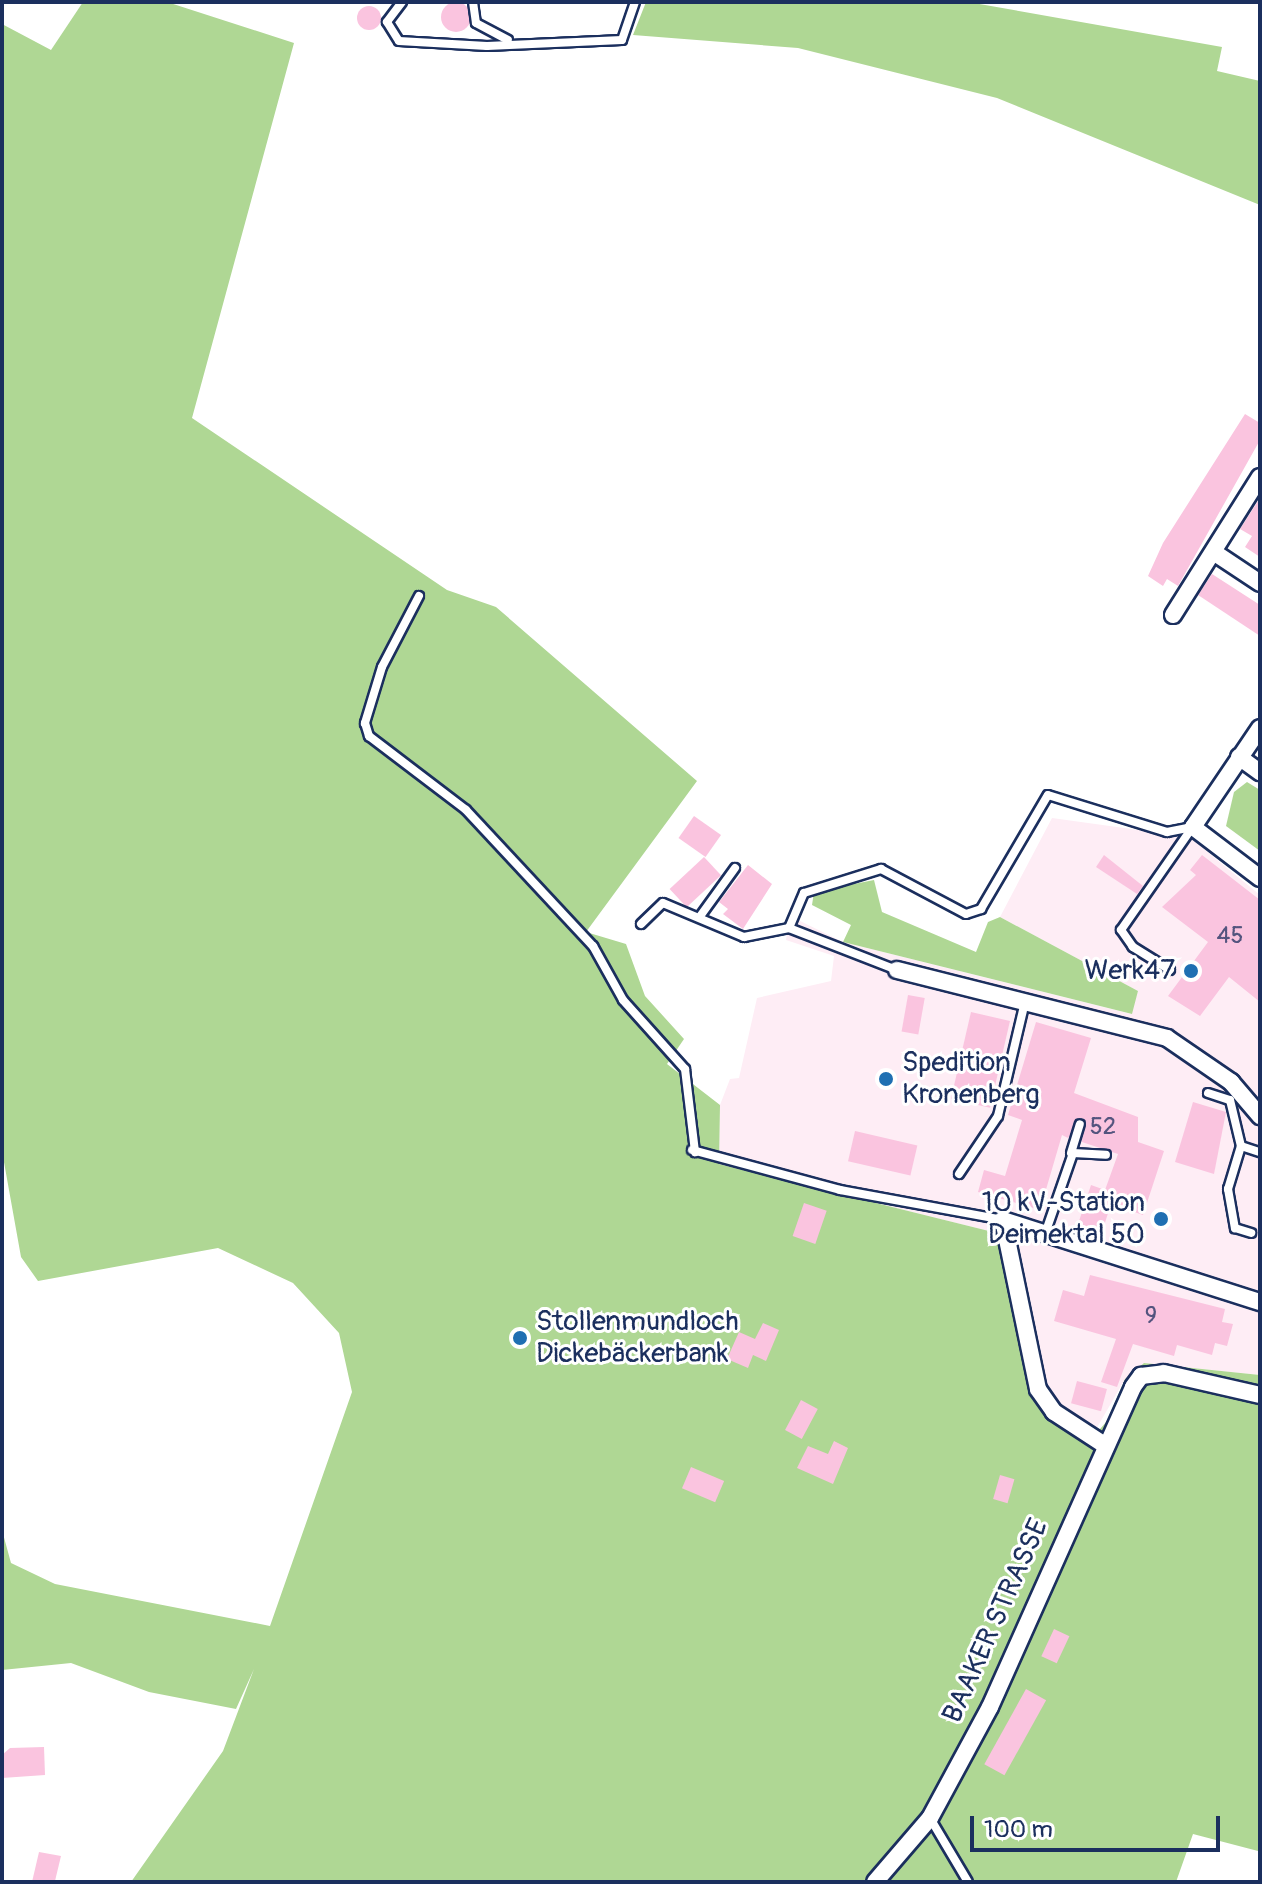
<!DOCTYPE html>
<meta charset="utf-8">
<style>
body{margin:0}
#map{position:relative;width:1262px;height:1884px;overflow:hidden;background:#fff;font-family:Pangolin,sans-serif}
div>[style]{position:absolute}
.built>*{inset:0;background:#feedf5}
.green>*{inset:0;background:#afd794}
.building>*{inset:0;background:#fac4df;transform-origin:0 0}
.round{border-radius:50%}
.roads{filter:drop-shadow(2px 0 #1b2f5e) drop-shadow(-2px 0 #1b2f5e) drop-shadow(0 2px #1b2f5e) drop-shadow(0 -2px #1b2f5e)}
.lane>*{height:8px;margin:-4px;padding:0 4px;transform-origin:4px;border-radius:4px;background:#fff}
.street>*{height:16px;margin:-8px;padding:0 8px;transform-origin:8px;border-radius:8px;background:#fff}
.dots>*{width:22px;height:22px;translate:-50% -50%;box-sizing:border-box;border:4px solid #fff;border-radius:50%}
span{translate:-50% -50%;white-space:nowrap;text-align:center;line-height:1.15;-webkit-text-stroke:6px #fff;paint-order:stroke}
.number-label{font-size:24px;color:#53547e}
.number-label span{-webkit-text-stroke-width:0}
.poi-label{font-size:28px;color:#1b2f5e}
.right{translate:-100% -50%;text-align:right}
.left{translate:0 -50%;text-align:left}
.street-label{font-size:28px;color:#1b2f5e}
.frame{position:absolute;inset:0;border:4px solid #1b2f5e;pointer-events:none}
.scale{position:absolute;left:970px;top:1816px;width:250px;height:36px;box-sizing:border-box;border:4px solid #1b2f5e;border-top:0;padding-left:10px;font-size:24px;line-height:28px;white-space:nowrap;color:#1b2f5e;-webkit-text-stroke:6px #fff;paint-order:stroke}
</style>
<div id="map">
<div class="built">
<div style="clip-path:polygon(1052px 818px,1189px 837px,1260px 895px,1260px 1375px,1144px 1363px,1125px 1379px,1087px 1445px,1031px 1396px,997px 1233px,719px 1164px,720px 1105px,730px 1079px,739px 1078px,757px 998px,831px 981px,834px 956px,786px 940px,790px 916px,843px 942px,1131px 1014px,1138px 991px,1000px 917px)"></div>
</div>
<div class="green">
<div style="clip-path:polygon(83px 2px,167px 2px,294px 43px,192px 418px,447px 590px,496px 607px,697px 781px,586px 932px,626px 944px,645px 996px,684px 1039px,667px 1064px,720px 1105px,719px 1164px,997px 1233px,1031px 1396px,1087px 1444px,1107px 1421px,1125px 1379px,1144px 1363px,1260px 1375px,1258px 1851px,1193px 1834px,1176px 1882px,131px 1882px,223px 1751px,254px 1669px,236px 1709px,149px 1692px,71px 1663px,2px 1670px,2px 1530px,11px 1563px,55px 1584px,270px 1626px,352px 1392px,339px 1333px,293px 1283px,218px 1248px,38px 1281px,21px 1257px,2px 1151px,2px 24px,51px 50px)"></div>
<div style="clip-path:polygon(646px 2px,968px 2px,1222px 47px,1217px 71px,1260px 81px,1260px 205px,997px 98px,798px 48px,633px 35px)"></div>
<div style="clip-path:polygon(1247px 782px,1260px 790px,1260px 851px,1226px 826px,1234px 792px)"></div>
<div style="clip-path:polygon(874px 880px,882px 912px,976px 952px,988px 922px,1000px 917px,1138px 991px,1132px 1014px,843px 942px,851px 925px,812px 905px,814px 892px)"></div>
</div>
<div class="building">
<div class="round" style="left:441px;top:2px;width:30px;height:30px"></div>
<div class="round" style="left:357px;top:6px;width:24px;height:24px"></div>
<div style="clip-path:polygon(1245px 414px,1260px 423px,1260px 440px,1178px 586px,1167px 579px,1163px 586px,1148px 576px,1163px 543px)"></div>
<div style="clip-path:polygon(1260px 498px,1260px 557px,1245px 547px,1252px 536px,1240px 529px)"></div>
<div style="clip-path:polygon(1212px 574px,1260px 605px,1260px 636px,1198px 595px)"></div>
<div style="left:694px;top:816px;width:33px;height:27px;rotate:35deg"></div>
<div style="clip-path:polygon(1104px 855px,1143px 886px,1137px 894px,1096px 867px)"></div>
<div style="clip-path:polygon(1202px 855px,1260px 900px,1260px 1002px,1229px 977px,1200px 1016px,1168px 996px,1208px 942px,1162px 907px,1196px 875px,1190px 870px)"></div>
<div style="left:704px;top:857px;width:25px;height:47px;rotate:47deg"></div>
<div style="clip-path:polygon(748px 865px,772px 884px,743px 929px,723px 914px,728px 909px,719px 902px)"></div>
<div style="left:908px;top:995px;width:17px;height:37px;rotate:10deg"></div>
<div style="left:971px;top:1012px;width:40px;height:89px;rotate:13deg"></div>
<div style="clip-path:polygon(1036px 1022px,1091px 1038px,1074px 1093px,1138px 1117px,1138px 1142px,1164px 1151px,1143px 1215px,1111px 1204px,1101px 1235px,1077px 1227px,1091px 1185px,1105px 1190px,1118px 1154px,1082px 1142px,1083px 1118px,1068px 1138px,1062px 1135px,1040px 1210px,978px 1192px,984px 1170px,1005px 1176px,1022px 1120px,1008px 1115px)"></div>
<div style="clip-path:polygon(1193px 1102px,1226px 1112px,1214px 1174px,1175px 1162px)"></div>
<div style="left:855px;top:1131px;width:64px;height:31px;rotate:13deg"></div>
<div style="left:804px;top:1203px;width:24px;height:35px;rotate:19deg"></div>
<div style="clip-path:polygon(1090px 1275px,1225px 1309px,1222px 1322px,1233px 1324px,1227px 1346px,1215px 1343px,1212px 1355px,1177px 1345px,1174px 1356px,1133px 1344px,1117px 1387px,1101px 1382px,1116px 1339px,1054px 1321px,1063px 1290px,1084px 1296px)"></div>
<div style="clip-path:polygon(763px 1323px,779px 1330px,766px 1361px,753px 1355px,748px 1368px,727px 1359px,739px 1332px,755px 1339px)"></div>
<div style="left:1077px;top:1381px;width:31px;height:23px;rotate:15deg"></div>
<div style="left:801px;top:1400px;width:19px;height:34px;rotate:28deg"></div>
<div style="clip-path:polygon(834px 1441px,848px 1448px,833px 1484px,797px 1468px,808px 1446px,828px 1454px)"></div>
<div style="left:691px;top:1467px;width:36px;height:23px;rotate:23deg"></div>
<div style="left:1000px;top:1475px;width:15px;height:25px;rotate:16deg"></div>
<div style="left:1054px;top:1629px;width:17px;height:30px;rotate:25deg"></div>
<div style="left:1026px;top:1689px;width:23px;height:86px;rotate:29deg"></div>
<div style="clip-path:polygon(44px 1747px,45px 1775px,2px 1778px,2px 1755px,10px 1748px)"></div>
<div style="clip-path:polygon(39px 1852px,61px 1856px,55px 1881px,32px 1882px)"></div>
</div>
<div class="roads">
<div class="lane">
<div style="left:402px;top:2px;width:25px;rotate:127deg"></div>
<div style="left:387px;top:22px;width:22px;rotate:58deg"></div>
<div style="left:399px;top:41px;width:88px;rotate:3.3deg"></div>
<div style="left:487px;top:46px;width:135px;rotate:-2.5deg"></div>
<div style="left:622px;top:40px;width:40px;rotate:-71.1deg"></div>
<div style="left:473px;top:2px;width:21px;rotate:82deg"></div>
<div style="left:476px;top:23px;width:36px;rotate:28deg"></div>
<div style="left:419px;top:596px;width:80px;rotate:117.5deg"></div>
<div style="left:382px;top:667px;width:59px;rotate:106.9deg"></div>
<div style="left:365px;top:723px;width:14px;rotate:73deg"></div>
<div style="left:369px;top:736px;width:122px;rotate:37.3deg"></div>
<div style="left:466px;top:810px;width:186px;rotate:47deg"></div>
<div style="left:593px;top:946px;width:62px;rotate:60.9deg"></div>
<div style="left:623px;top:1000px;width:93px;rotate:48.1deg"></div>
<div style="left:685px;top:1069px;width:84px;rotate:83.1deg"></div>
<div style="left:701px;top:915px;width:58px;rotate:-54.1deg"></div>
<div style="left:641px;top:924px;width:30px;rotate:-44deg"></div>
<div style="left:663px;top:903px;width:88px;rotate:22.8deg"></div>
<div style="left:744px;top:937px;width:46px;rotate:-11.3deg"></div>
<div style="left:789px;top:928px;width:116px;rotate:21.3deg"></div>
<div style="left:789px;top:928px;width:38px;rotate:-67deg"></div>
<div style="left:804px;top:893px;width:81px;rotate:-17.3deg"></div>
<div style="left:881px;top:869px;width:96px;rotate:27.9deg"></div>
<div style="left:966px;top:914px;width:16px;rotate:-18deg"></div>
<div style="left:981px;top:909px;width:132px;rotate:-59.6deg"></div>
<div style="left:1048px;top:795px;width:125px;rotate:17.3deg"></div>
<div style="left:1167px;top:832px;width:26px;rotate:-11deg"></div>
<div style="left:1170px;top:970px;width:44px;rotate:-148.1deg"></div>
<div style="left:1133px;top:947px;width:21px;rotate:-125deg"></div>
<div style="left:1121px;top:930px;width:124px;rotate:-55.2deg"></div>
<div style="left:1208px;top:1093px;width:23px;rotate:18deg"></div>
<div style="left:1230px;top:1100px;width:47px;rotate:76.6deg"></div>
<div style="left:1241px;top:1146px;width:20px;rotate:18deg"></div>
<div style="left:1241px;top:1146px;width:45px;rotate:106.8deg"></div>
<div style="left:1228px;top:1189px;width:40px;rotate:80deg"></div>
<div style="left:1235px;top:1228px;width:17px;rotate:17deg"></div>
<div style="left:692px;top:1150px;width:153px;rotate:15.1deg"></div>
<div style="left:840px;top:1190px;width:166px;rotate:10.4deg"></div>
<div style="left:1071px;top:1153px;width:30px;rotate:-73deg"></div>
<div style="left:959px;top:1174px;width:70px;rotate:-56.1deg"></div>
<div style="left:998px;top:1116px;width:117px;rotate:-76.7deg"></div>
<div style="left:1046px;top:1231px;width:83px;rotate:-70.9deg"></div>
<div style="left:1073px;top:1153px;width:33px;rotate:3deg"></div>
<div style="left:930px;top:1818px;width:74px;rotate:59.3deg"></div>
</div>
<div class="street">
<div style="left:1215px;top:553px;width:54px;rotate:33.7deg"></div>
<div style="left:1173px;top:615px;width:163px;rotate:-57.8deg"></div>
<div style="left:1260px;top:728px;width:120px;rotate:124.1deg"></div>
<div style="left:1193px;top:827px;width:84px;rotate:37.3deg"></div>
<div style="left:1239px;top:757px;width:26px;rotate:36deg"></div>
<div style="left:897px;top:970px;width:278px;rotate:14.1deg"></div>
<div style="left:1167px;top:1038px;width:78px;rotate:34.5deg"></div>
<div style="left:1231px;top:1082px;width:45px;rotate:49.5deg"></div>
<div style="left:1103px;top:1444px;width:59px;rotate:-146.9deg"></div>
<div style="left:1054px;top:1412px;width:28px;rotate:-125deg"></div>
<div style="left:1038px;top:1389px;width:173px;rotate:-101.7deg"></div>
<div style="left:1003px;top:1220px;width:270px;rotate:17.7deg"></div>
<div style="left:875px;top:1882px;width:84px;rotate:-49.3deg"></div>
<div style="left:930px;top:1818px;width:126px;rotate:-61.6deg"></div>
<div style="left:990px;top:1707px;width:350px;rotate:-65.9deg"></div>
<div style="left:1133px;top:1387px;width:14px;rotate:-54deg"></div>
<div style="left:1141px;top:1376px;width:23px;rotate:-7deg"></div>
<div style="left:1164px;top:1373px;width:98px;rotate:12.9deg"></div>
</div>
</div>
<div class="dots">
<div style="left:1191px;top:971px;background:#1f6fb2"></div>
<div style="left:886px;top:1079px;background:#1f6fb2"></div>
<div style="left:1161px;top:1219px;background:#1f6fb2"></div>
<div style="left:520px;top:1338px;background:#1f6fb2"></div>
</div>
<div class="number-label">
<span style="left:1230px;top:936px">45</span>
<span style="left:1103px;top:1127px">52</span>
<span style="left:1151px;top:1316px">9</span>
</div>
<div class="poi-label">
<span class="right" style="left:1175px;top:971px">Werk47</span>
<span class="left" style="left:902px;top:1079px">Spedition<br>Kronenberg</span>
<span class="right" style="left:1145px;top:1219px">10 kV-Station<br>Deimektal 50</span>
<span class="left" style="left:536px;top:1338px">Stollenmundloch<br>Dickebäckerbank</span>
</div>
<div class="street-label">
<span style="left:996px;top:1621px;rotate:-66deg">BAAKER STRASSE</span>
</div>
<div class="frame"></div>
<div class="scale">100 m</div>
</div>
